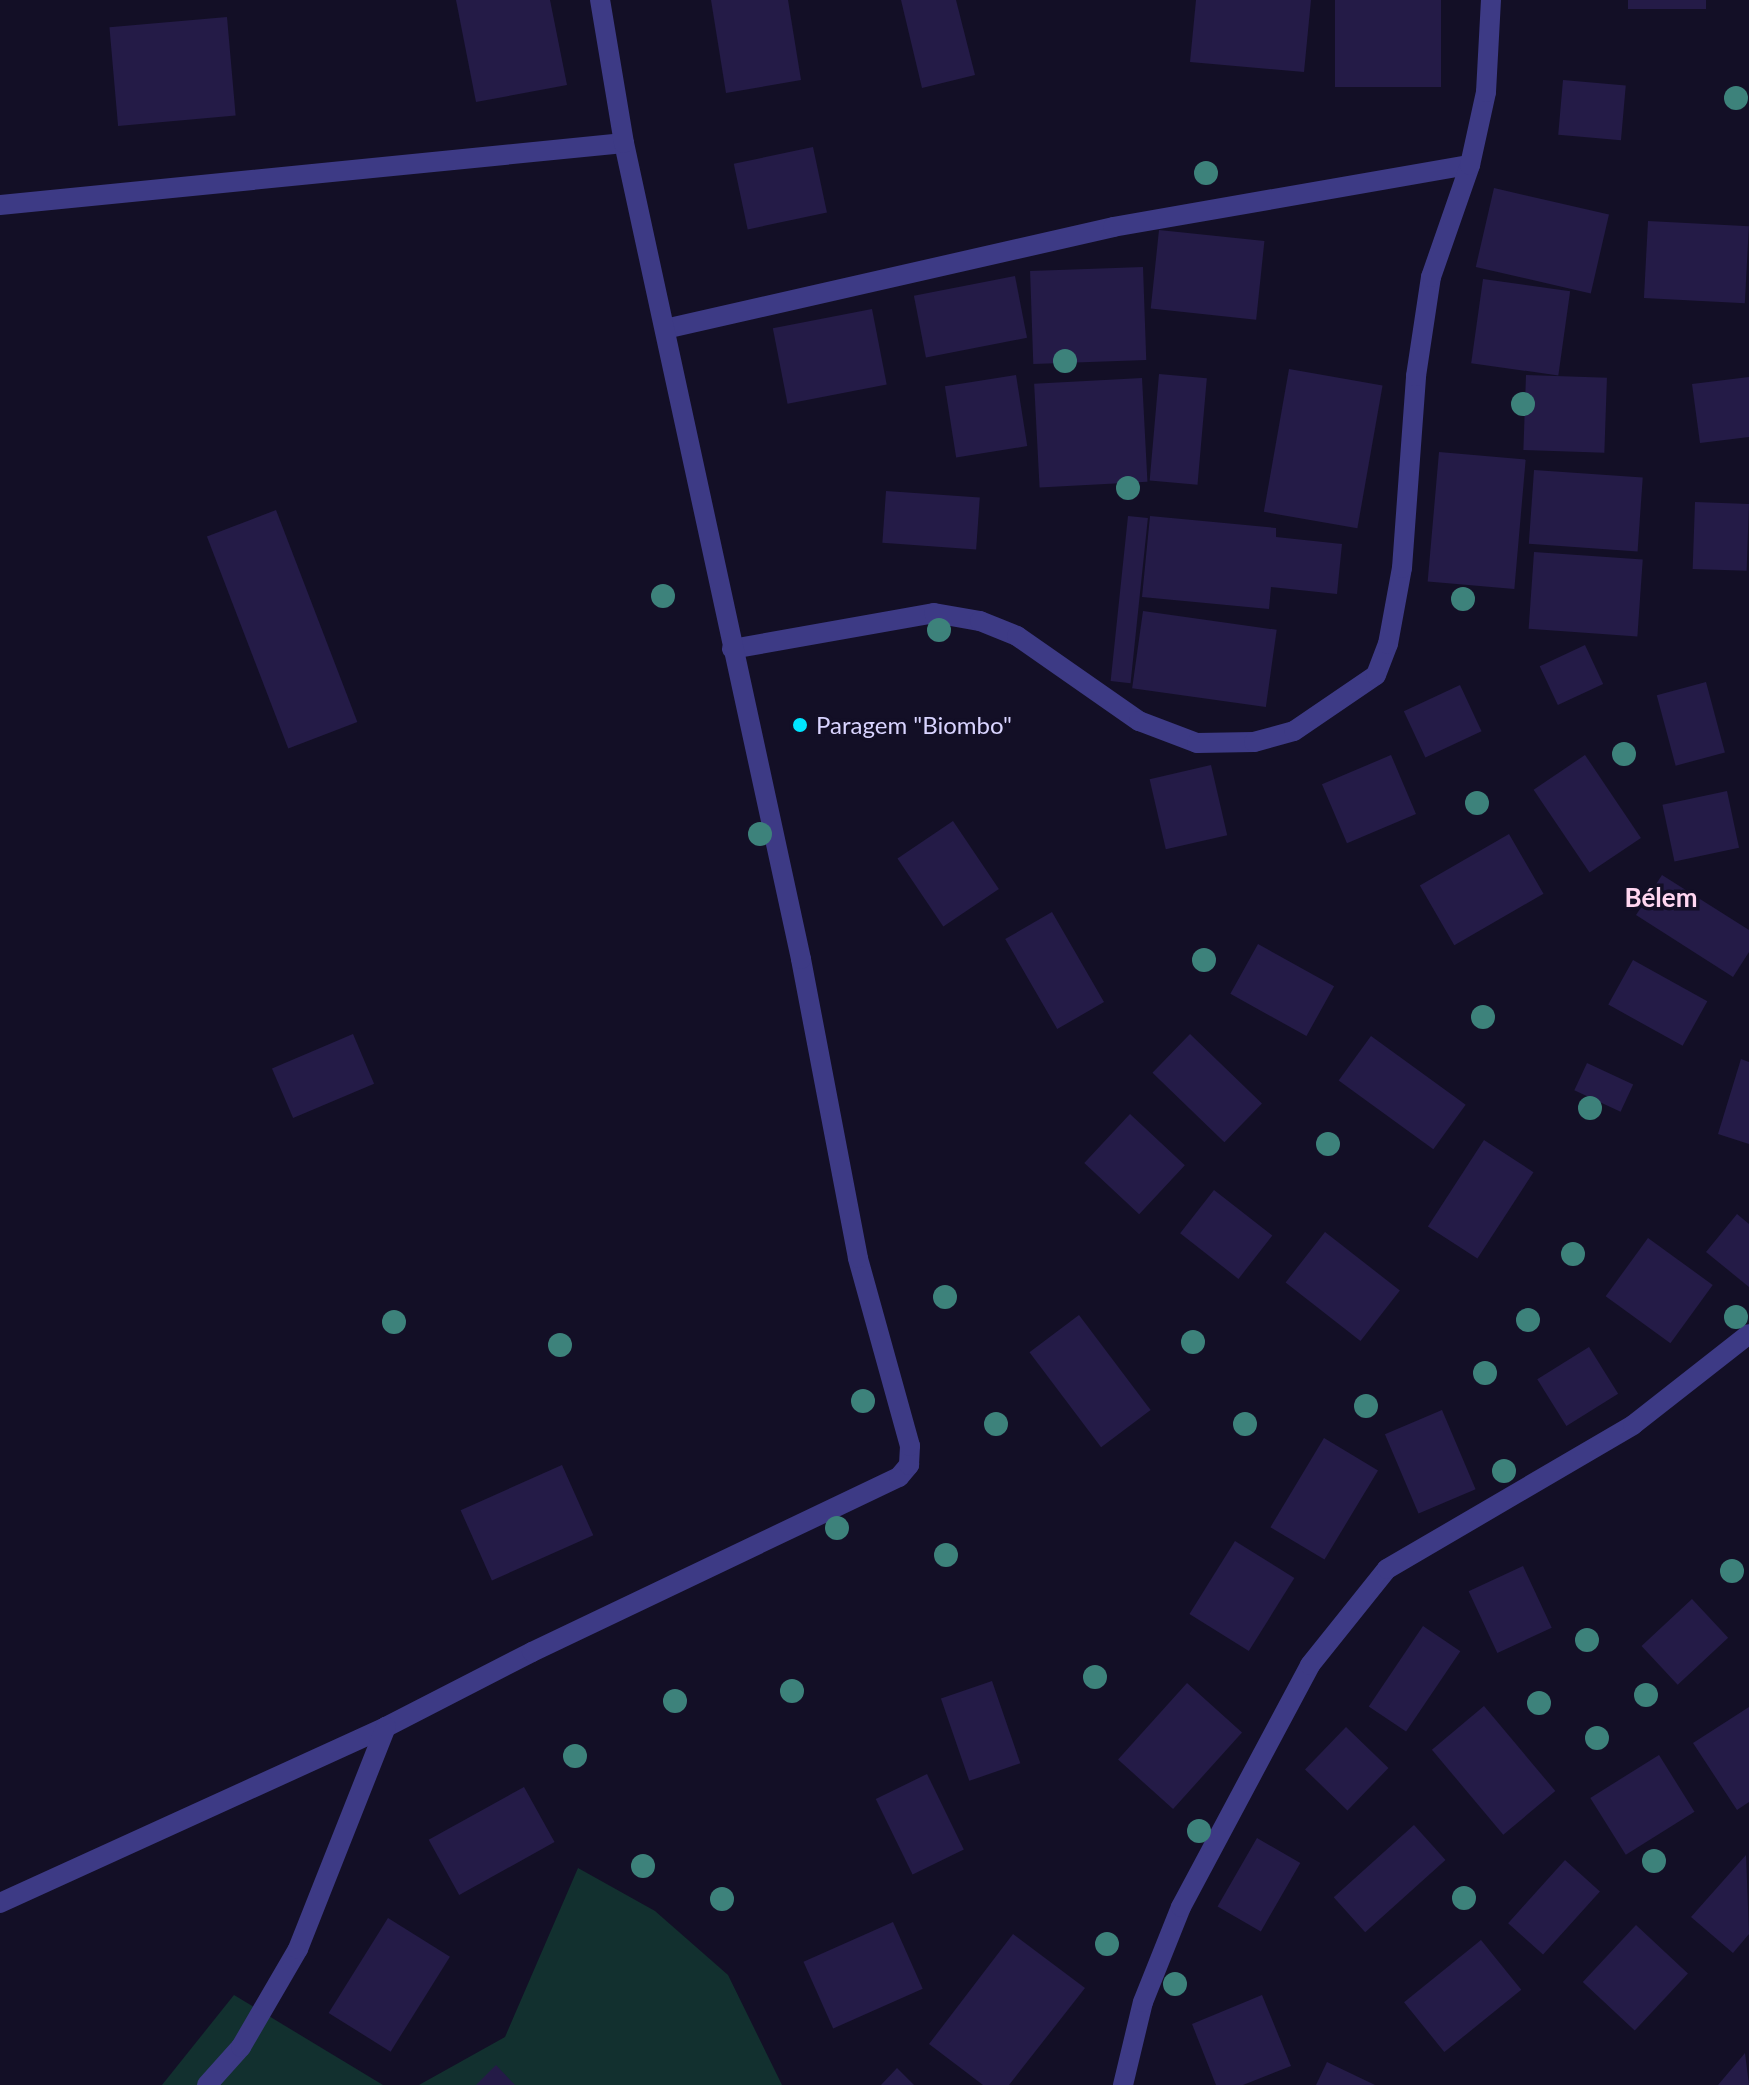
<!DOCTYPE html>
<meta charset="utf-8">
<style>
body{margin:0}
#map{position:relative;width:1749px;height:2085px;overflow:hidden;background:#130f26;font-family:Lato,sans-serif}
div>[style]{position:absolute}
.green>*{inset:0;background:#12302f}
.building>*{inset:0;background:#241b47;transform-origin:0 0}
.minor>*{height:20px;margin:-10px;padding:0 10px;transform-origin:10px;border-radius:10px;background:#3d3a85}
.trees>*{width:24px;height:24px;margin:-12px;border-radius:50%;background:#3d827b}
.dots>*{width:22px;height:22px;translate:-50% -50%;box-sizing:border-box;border:4px solid #130f26;border-radius:50%}
span{translate:-50% -50%;white-space:nowrap;text-align:center;line-height:1.15;-webkit-text-stroke:7px #130f26;paint-order:stroke}
.poi-label{font-size:24px;color:#d9d4ff}
.left{translate:0 -50%;text-align:left}
.neighbourhood-label{font-size:26px;color:#ffd6f0;font-weight:700}
</style>
<div id="map">
<div class="green">
<div style="clip-path:polygon(578px 1868px,655px 1911px,728px 1975px,782px 2085px,419px 2085px,505px 2037px)"></div>
<div style="clip-path:polygon(234px 1995px,383px 2085px,162px 2085px)"></div>
</div>
<div class="building">
<div style="clip-path:polygon(456px 0,550px 0,567px 85px,476px 102px)"></div>
<div style="clip-path:polygon(711px 0,788px 0,801px 80px,726px 93px)"></div>
<div style="clip-path:polygon(901px 0,956px 0,975px 75px,922px 88px)"></div>
<div style="clip-path:polygon(1196px 0,1311px 0,1304px 72px,1190px 62px)"></div>
<div style="left:1335px;top:0;width:106px;height:87px"></div>
<div style="left:1628px;top:0;width:78px;height:9px"></div>
<div style="left:227px;top:17px;width:99px;height:118px;rotate:85deg"></div>
<div style="left:1563px;top:80px;width:63px;height:55px;rotate:5deg"></div>
<div style="left:813px;top:147px;width:67px;height:81px;rotate:78deg"></div>
<div style="left:1494px;top:188px;width:118px;height:81px;rotate:13deg"></div>
<div style="left:1648px;top:221px;width:101px;height:77px;rotate:3deg"></div>
<div style="left:1159px;top:230px;width:106px;height:79px;rotate:6deg"></div>
<div style="left:1143px;top:267px;width:93px;height:113px;rotate:88deg"></div>
<div style="left:1015px;top:276px;width:63px;height:103px;rotate:79deg"></div>
<div style="left:1483px;top:279px;width:88px;height:85px;rotate:8deg"></div>
<div style="left:872px;top:309px;width:77px;height:101px;rotate:79deg"></div>
<div style="left:1289px;top:369px;width:95px;height:145px;rotate:10deg"></div>
<div style="left:1159px;top:374px;width:48px;height:107px;rotate:5deg"></div>
<div style="left:1016px;top:375px;width:72px;height:72px;rotate:81deg"></div>
<div style="left:1526px;top:375px;width:81px;height:75px;rotate:2deg"></div>
<div style="clip-path:polygon(1749px 377px,1749px 437px,1700px 443px,1692px 384px)"></div>
<div style="left:1142px;top:378px;width:104px;height:108px;rotate:87deg"></div>
<div style="left:1439px;top:452px;width:87px;height:130px;rotate:5deg"></div>
<div style="left:1534px;top:470px;width:109px;height:74px;rotate:4deg"></div>
<div style="left:886px;top:491px;width:94px;height:52px;rotate:4deg"></div>
<div style="left:1695px;top:502px;width:54px;height:67px;rotate:2deg"></div>
<div style="left:276px;top:510px;width:227px;height:74px;rotate:69deg"></div>
<div style="left:1128px;top:516px;width:20px;height:166px;rotate:6deg"></div>
<div style="clip-path:polygon(1150px 516px,1276px 528px,1276px 537px,1342px 544px,1337px 594px,1271px 587px,1269px 609px,1142px 597px)"></div>
<div style="left:1534px;top:552px;width:109px;height:77px;rotate:4deg"></div>
<div style="left:1143px;top:611px;width:135px;height:78px;rotate:8deg"></div>
<div style="left:1585px;top:645px;width:43px;height:50px;rotate:65deg"></div>
<div style="left:1706px;top:682px;width:73px;height:51px;rotate:75deg"></div>
<div style="left:1460px;top:685px;width:51px;height:62px;rotate:65deg"></div>
<div style="left:1391px;top:755px;width:64px;height:75px;rotate:67deg"></div>
<div style="left:1585px;top:755px;width:100px;height:62px;rotate:56deg"></div>
<div style="left:1211px;top:765px;width:72px;height:63px;rotate:77deg"></div>
<div style="left:1727px;top:791px;width:58px;height:66px;rotate:78deg"></div>
<div style="left:953px;top:821px;width:82px;height:67px;rotate:56deg"></div>
<div style="left:1509px;top:834px;width:69px;height:103px;rotate:60deg"></div>
<div style="clip-path:polygon(1662px 875px,1749px 930px,1749px 952px,1733px 977px,1636px 915px)"></div>
<div style="left:1052px;top:912px;width:104px;height:54px;rotate:60deg"></div>
<div style="left:1258px;top:944px;width:87px;height:57px;rotate:29deg"></div>
<div style="left:1633px;top:960px;width:85px;height:51px;rotate:29deg"></div>
<div style="left:353px;top:1034px;width:54px;height:88px;rotate:67deg"></div>
<div style="left:1190px;top:1034px;width:100px;height:54px;rotate:44deg"></div>
<div style="left:1371px;top:1036px;width:117px;height:55px;rotate:36deg"></div>
<div style="clip-path:polygon(1741px 1059px,1749px 1062px,1749px 1144px,1718px 1134px)"></div>
<div style="left:1587px;top:1063px;width:51px;height:30px;rotate:25deg"></div>
<div style="left:1130px;top:1114px;width:75px;height:67px;rotate:43deg"></div>
<div style="left:1484px;top:1140px;width:59px;height:103px;rotate:33deg"></div>
<div style="left:1214px;top:1190px;width:74px;height:55px;rotate:38deg"></div>
<div style="clip-path:polygon(1737px 1214px,1749px 1224px,1749px 1287px,1706px 1252px)"></div>
<div style="left:1325px;top:1232px;width:95px;height:64px;rotate:38deg"></div>
<div style="left:1648px;top:1238px;width:80px;height:72px;rotate:36deg"></div>
<div style="left:1079px;top:1315px;width:119px;height:62px;rotate:53deg"></div>
<div style="left:1589px;top:1347px;width:55px;height:61px;rotate:58deg"></div>
<div style="left:1442px;top:1410px;width:86px;height:62px;rotate:67deg"></div>
<div style="left:1324px;top:1438px;width:63px;height:104px;rotate:31deg"></div>
<div style="left:562px;top:1465px;width:77px;height:111px;rotate:66deg"></div>
<div style="left:1235px;top:1541px;width:70px;height:86px;rotate:32deg"></div>
<div style="left:1523px;top:1566px;width:68px;height:60px;rotate:65deg"></div>
<div style="left:1692px;top:1599px;width:53px;height:69px;rotate:47deg"></div>
<div style="left:1423px;top:1626px;width:45px;height:97px;rotate:34deg"></div>
<div style="left:992px;top:1681px;width:87px;height:54px;rotate:71deg"></div>
<div style="left:1187px;top:1683px;width:74px;height:103px;rotate:42deg"></div>
<div style="left:1484px;top:1706px;width:111px;height:68px;rotate:50deg"></div>
<div style="clip-path:polygon(1749px 1707px,1749px 1802px,1737px 1810px,1693px 1743px)"></div>
<div style="left:1346px;top:1727px;width:59px;height:59px;rotate:44deg"></div>
<div style="left:1659px;top:1755px;width:67px;height:81px;rotate:58deg"></div>
<div style="left:927px;top:1774px;width:84px;height:57px;rotate:64deg"></div>
<div style="left:524px;top:1787px;width:63px;height:109px;rotate:61deg"></div>
<div style="left:1414px;top:1825px;width:47px;height:108px;rotate:48deg"></div>
<div style="left:1257px;top:1838px;width:50px;height:79px;rotate:30deg"></div>
<div style="clip-path:polygon(1746px 1855px,1749px 1934px,1733px 1953px,1691px 1917px)"></div>
<div style="left:1565px;top:1860px;width:47px;height:85px;rotate:42deg"></div>
<div style="left:388px;top:1918px;width:73px;height:112px;rotate:32deg"></div>
<div style="left:893px;top:1922px;width:73px;height:98px;rotate:66deg"></div>
<div style="left:1636px;top:1925px;width:71px;height:78px;rotate:43deg"></div>
<div style="clip-path:polygon(1013px 1934px,1085px 1988px,1009px 2085px,983px 2085px,929px 2044px)"></div>
<div style="left:1481px;top:1940px;width:64px;height:99px;rotate:51deg"></div>
<div style="clip-path:polygon(1262px 1995px,1291px 2066px,1243px 2085px,1216px 2085px,1192px 2024px)"></div>
<div style="clip-path:polygon(1745px 2053px,1749px 2085px,1718px 2085px)"></div>
<div style="clip-path:polygon(1327px 2062px,1375px 2085px,1316px 2085px)"></div>
<div style="clip-path:polygon(496px 2065px,515px 2085px,476px 2085px)"></div>
<div style="clip-path:polygon(897px 2068px,914px 2085px,881px 2085px)"></div>
</div>
<div class="minor">
<div style="left:0;top:205px;width:627px;rotate:-5.67deg"></div>
<div style="left:665px;top:329px;width:459px;rotate:-12.8deg"></div>
<div style="left:1113px;top:227px;width:362px;rotate:-9.9deg"></div>
<div style="left:732px;top:649px;width:205px;rotate:-10.1deg"></div>
<div style="left:934px;top:613px;width:47px;rotate:9.9deg"></div>
<div style="left:980px;top:621px;width:40px;rotate:22deg"></div>
<div style="left:1017px;top:636px;width:149px;rotate:34.9deg"></div>
<div style="left:1139px;top:721px;width:62px;rotate:20.8deg"></div>
<div style="left:1197px;top:743px;width:57px;rotate:-1deg"></div>
<div style="left:1254px;top:742px;width:41px;rotate:-15.4deg"></div>
<div style="left:1294px;top:731px;width:99px;rotate:-34.3deg"></div>
<div style="left:1376px;top:675px;width:33px;rotate:-69deg"></div>
<div style="left:1388px;top:644px;width:77px;rotate:-79.6deg"></div>
<div style="left:1402px;top:568px;width:193px;rotate:-85.8deg"></div>
<div style="left:1416px;top:376px;width:100px;rotate:-81.4deg"></div>
<div style="left:1431px;top:277px;width:119px;rotate:-70.8deg"></div>
<div style="left:1470px;top:165px;width:75px;rotate:-77.6deg"></div>
<div style="left:1486px;top:92px;width:92px;rotate:-86.9deg"></div>
<div style="left:0;top:1903px;width:424px;rotate:-24.5deg"></div>
<div style="left:386px;top:1727px;width:164px;rotate:-27.2deg"></div>
<div style="left:532px;top:1652px;width:407px;rotate:-25.5deg"></div>
<div style="left:899px;top:1477px;width:16px;rotate:-50deg"></div>
<div style="left:909px;top:1465px;width:19px;rotate:-87deg"></div>
<div style="left:910px;top:1446px;width:195px;rotate:-105.5deg"></div>
<div style="left:858px;top:1258px;width:304px;rotate:-100.8deg"></div>
<div style="left:801px;top:959px;width:835px;rotate:-102.24deg"></div>
<div style="left:624px;top:143px;width:145px;rotate:-99.5deg"></div>
<div style="left:207px;top:2085px;width:51px;rotate:-48.2deg"></div>
<div style="left:241px;top:2047px;width:113px;rotate:-59.8deg"></div>
<div style="left:298px;top:1949px;width:239px;rotate:-68.4deg"></div>
<div style="left:1123px;top:2085px;width:85px;rotate:-76.5deg"></div>
<div style="left:1143px;top:2002px;width:102px;rotate:-68.2deg"></div>
<div style="left:1181px;top:1907px;width:274px;rotate:-61.9deg"></div>
<div style="left:1310px;top:1665px;width:123px;rotate:-51.3deg"></div>
<div style="left:1387px;top:1569px;width:285px;rotate:-30.3deg"></div>
<div style="left:1633px;top:1425px;width:147px;rotate:-38.1deg"></div>
</div>
<div class="trees">
<div style="left:1736px;top:98px"></div>
<div style="left:1206px;top:173px"></div>
<div style="left:1065px;top:361px"></div>
<div style="left:1523px;top:404px"></div>
<div style="left:1128px;top:488px"></div>
<div style="left:663px;top:596px"></div>
<div style="left:1463px;top:599px"></div>
<div style="left:939px;top:630px"></div>
<div style="left:1624px;top:754px"></div>
<div style="left:1477px;top:803px"></div>
<div style="left:760px;top:834px"></div>
<div style="left:1204px;top:960px"></div>
<div style="left:1483px;top:1017px"></div>
<div style="left:1590px;top:1108px"></div>
<div style="left:1328px;top:1144px"></div>
<div style="left:1573px;top:1254px"></div>
<div style="left:945px;top:1297px"></div>
<div style="left:1736px;top:1317px"></div>
<div style="left:1528px;top:1320px"></div>
<div style="left:394px;top:1322px"></div>
<div style="left:1193px;top:1342px"></div>
<div style="left:560px;top:1345px"></div>
<div style="left:1485px;top:1373px"></div>
<div style="left:863px;top:1401px"></div>
<div style="left:1366px;top:1406px"></div>
<div style="left:996px;top:1424px"></div>
<div style="left:1245px;top:1424px"></div>
<div style="left:1504px;top:1471px"></div>
<div style="left:837px;top:1528px"></div>
<div style="left:946px;top:1555px"></div>
<div style="left:1732px;top:1571px"></div>
<div style="left:1587px;top:1640px"></div>
<div style="left:1095px;top:1677px"></div>
<div style="left:792px;top:1691px"></div>
<div style="left:1646px;top:1695px"></div>
<div style="left:675px;top:1701px"></div>
<div style="left:1539px;top:1703px"></div>
<div style="left:1597px;top:1738px"></div>
<div style="left:575px;top:1756px"></div>
<div style="left:1199px;top:1831px"></div>
<div style="left:1654px;top:1861px"></div>
<div style="left:643px;top:1866px"></div>
<div style="left:1464px;top:1898px"></div>
<div style="left:722px;top:1899px"></div>
<div style="left:1107px;top:1944px"></div>
<div style="left:1175px;top:1984px"></div>
</div>
<div class="dots">
<div style="left:800px;top:725px;background:#00e5ff"></div>
</div>
<div class="poi-label">
<span class="left" style="left:816px;top:725px">Paragem "Biombo"</span>
</div>
<div class="neighbourhood-label">
<span style="left:1661px;top:898px">Bélem</span>
</div>
</div>
